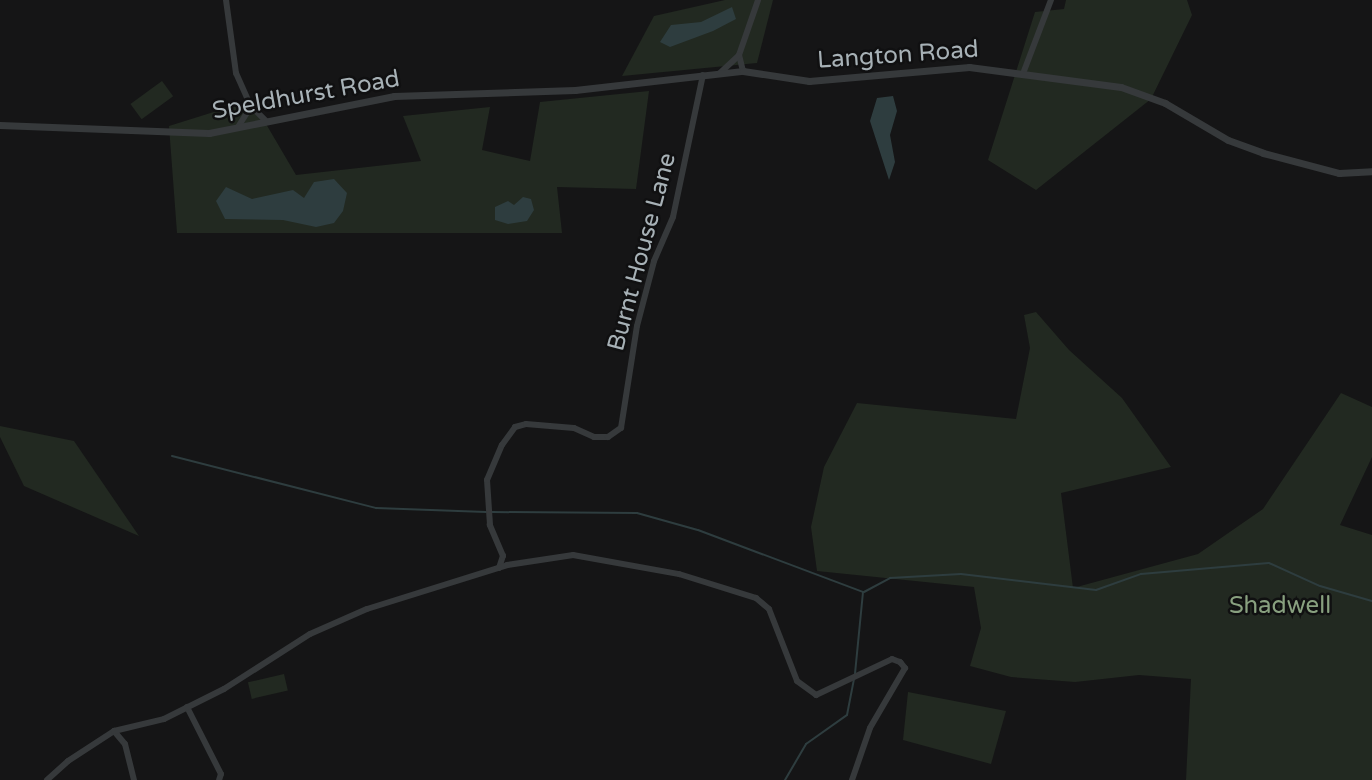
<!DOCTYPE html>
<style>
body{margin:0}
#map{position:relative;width:1372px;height:780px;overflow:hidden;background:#151516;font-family:"Varela Round",sans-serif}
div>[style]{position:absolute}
.green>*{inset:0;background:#222921;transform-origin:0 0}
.water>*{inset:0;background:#2e3d3f}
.stream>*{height:2px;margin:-1px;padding:0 1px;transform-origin:1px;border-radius:1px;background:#2e3d3f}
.minor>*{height:6px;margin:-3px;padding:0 3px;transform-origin:3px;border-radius:3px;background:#36393b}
.tertiary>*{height:7px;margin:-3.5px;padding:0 3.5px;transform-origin:3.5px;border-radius:3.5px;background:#36393b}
span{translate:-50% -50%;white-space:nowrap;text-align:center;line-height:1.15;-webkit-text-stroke:5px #101011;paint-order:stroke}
.street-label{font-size:24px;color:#a7b1b6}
.park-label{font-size:24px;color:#88a07f}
</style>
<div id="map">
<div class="green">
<div style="clip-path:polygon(725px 0,773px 0,757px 63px,622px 76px,654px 16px)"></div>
<div style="clip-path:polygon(1066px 0,1187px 0,1192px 15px,1151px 99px,1036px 190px,988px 160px,1035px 12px,1064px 9px)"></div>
<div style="left:162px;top:81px;width:19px;height:39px;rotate:54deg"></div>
<div style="clip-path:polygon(649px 91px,636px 189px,557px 187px,562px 233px,177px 233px,169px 126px,252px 100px,296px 175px,421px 161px,403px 116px,490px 107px,482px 150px,530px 161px,540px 102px)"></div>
<div style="clip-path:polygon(1036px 312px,1069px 350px,1122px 398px,1171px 467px,1061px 493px,1073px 588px,1198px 554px,1263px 509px,1341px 393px,1372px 407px,1372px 457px,1340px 525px,1372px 535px,1372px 780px,1186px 780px,1191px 679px,1139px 675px,1075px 682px,1011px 677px,970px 666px,981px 628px,974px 587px,817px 571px,811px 527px,824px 467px,857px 403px,1016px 419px,1030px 348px,1024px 315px)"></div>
<div style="clip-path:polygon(0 426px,74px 441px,139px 536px,24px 486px,0 437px)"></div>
<div style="left:284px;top:674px;width:17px;height:37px;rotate:77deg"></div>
<div style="clip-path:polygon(908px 692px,1006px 711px,991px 764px,903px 740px)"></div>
</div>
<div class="water">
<div style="clip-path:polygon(732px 7px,736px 19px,713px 31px,670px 47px,660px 42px,671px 25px,701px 22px)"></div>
<div style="clip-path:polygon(893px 96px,897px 111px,890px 135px,895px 162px,889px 180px,870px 121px,877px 98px)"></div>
<div style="clip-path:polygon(334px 179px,347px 193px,343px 211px,334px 223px,316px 227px,283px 220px,225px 219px,216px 201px,226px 187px,252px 199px,293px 190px,304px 198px,314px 182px)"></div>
<div style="clip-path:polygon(523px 197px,531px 199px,534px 210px,527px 221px,508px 224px,495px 220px,495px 207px,508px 201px,514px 205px)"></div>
</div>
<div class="stream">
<div style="left:172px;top:456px;width:211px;rotate:14.3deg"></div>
<div style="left:376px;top:508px;width:110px;rotate:2.1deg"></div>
<div style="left:492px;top:512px;width:145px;rotate:0.4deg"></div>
<div style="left:637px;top:513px;width:63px;rotate:15.6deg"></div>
<div style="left:698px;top:530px;width:176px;rotate:20.6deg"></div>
<div style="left:863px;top:592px;width:82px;rotate:95.6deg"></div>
<div style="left:864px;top:592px;width:30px;rotate:-28deg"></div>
<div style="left:890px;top:578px;width:71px;rotate:-3.2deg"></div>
<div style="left:961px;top:574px;width:136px;rotate:6.8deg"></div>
<div style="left:1096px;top:590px;width:48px;rotate:-19.6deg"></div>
<div style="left:1141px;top:574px;width:128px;rotate:-4.9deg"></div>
<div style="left:1269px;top:563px;width:56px;rotate:24.3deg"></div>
<div style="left:1320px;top:586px;width:54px;rotate:16.1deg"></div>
<div style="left:785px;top:780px;width:42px;rotate:-59.7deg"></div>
<div style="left:806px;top:744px;width:50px;rotate:-35.3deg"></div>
<div style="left:847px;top:715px;width:37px;rotate:-79deg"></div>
</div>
<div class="minor">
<div style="left:226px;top:0;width:74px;rotate:82.2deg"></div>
<div style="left:236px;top:73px;width:36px;rotate:66deg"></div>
<div style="left:251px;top:106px;width:20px;rotate:45deg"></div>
<div style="left:743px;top:71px;width:16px;rotate:-104deg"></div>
<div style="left:739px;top:55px;width:58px;rotate:-70.9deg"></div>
<div style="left:1024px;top:71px;width:76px;rotate:-69.2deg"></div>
<div style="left:720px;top:73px;width:26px;rotate:-43deg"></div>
<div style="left:238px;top:127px;width:25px;rotate:-58deg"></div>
<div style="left:499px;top:568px;width:13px;rotate:-72deg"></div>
<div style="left:503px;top:556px;width:34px;rotate:-113deg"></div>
<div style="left:490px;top:525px;width:45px;rotate:-93.8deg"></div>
<div style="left:487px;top:480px;width:38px;rotate:-67deg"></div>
<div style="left:502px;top:445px;width:22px;rotate:-54deg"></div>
<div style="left:515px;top:427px;width:11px;rotate:-15deg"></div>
<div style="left:526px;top:424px;width:48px;rotate:4.8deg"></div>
<div style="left:574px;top:428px;width:22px;rotate:24deg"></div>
<div style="left:594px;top:437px;width:14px"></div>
<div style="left:608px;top:437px;width:16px;rotate:-35deg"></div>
<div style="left:621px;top:428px;width:103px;rotate:-81.1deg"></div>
<div style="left:637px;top:326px;width:67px;rotate:-75.3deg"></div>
<div style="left:654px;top:261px;width:48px;rotate:-66.6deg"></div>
<div style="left:673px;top:217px;width:145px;rotate:-78.1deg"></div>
<div style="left:187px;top:707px;width:75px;rotate:63.1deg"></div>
<div style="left:221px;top:774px;width:6px;rotate:108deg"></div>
<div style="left:114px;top:731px;width:17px;rotate:50deg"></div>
<div style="left:125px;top:744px;width:37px;rotate:76deg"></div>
<div style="left:47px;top:780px;width:28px;rotate:-42deg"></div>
<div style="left:68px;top:761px;width:55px;rotate:-33.1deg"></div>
<div style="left:114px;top:731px;width:51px;rotate:-13.5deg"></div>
<div style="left:164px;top:719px;width:67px;rotate:-26.6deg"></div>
<div style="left:224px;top:689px;width:102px;rotate:-32.6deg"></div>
<div style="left:310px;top:634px;width:62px;rotate:-23.7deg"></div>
<div style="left:367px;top:609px;width:147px;rotate:-17.4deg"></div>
<div style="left:507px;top:565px;width:67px;rotate:-8.6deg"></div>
<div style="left:573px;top:555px;width:108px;rotate:10.2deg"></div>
<div style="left:679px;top:574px;width:81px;rotate:17.3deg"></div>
<div style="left:756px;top:598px;width:17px;rotate:40deg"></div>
<div style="left:769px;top:609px;width:77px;rotate:68.7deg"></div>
<div style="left:797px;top:681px;width:24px;rotate:36deg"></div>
<div style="left:816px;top:695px;width:84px;rotate:-25.3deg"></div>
<div style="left:892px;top:659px;width:9px;rotate:21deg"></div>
<div style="left:900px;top:662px;width:8px;rotate:50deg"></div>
<div style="left:905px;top:668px;width:69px;rotate:120.3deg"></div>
<div style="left:870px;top:728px;width:55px;rotate:109.1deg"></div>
</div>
<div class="tertiary">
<div style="left:0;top:125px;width:209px;rotate:2.2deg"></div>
<div style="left:209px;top:133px;width:189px;rotate:-11.3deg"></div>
<div style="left:394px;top:96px;width:181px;rotate:-1.9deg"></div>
<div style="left:575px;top:90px;width:169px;rotate:-6.5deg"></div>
<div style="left:743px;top:71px;width:67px;rotate:8.6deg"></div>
<div style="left:809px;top:81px;width:161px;rotate:-5deg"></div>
<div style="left:969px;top:67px;width:153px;rotate:7.5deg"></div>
<div style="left:1121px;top:87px;width:47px;rotate:20deg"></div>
<div style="left:1165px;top:103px;width:73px;rotate:30.4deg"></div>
<div style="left:1228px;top:140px;width:37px;rotate:20deg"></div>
<div style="left:1263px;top:153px;width:79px;rotate:14.7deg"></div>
<div style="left:1339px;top:173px;width:33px;rotate:-3deg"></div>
</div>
<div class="street-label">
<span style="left:898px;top:55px;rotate:-4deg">Langton Road</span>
<span style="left:306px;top:95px;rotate:-10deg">Speldhurst Road</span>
<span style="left:642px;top:252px;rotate:-75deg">Burnt House Lane</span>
</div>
<div class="park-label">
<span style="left:1280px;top:606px">Shadwell</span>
</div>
</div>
